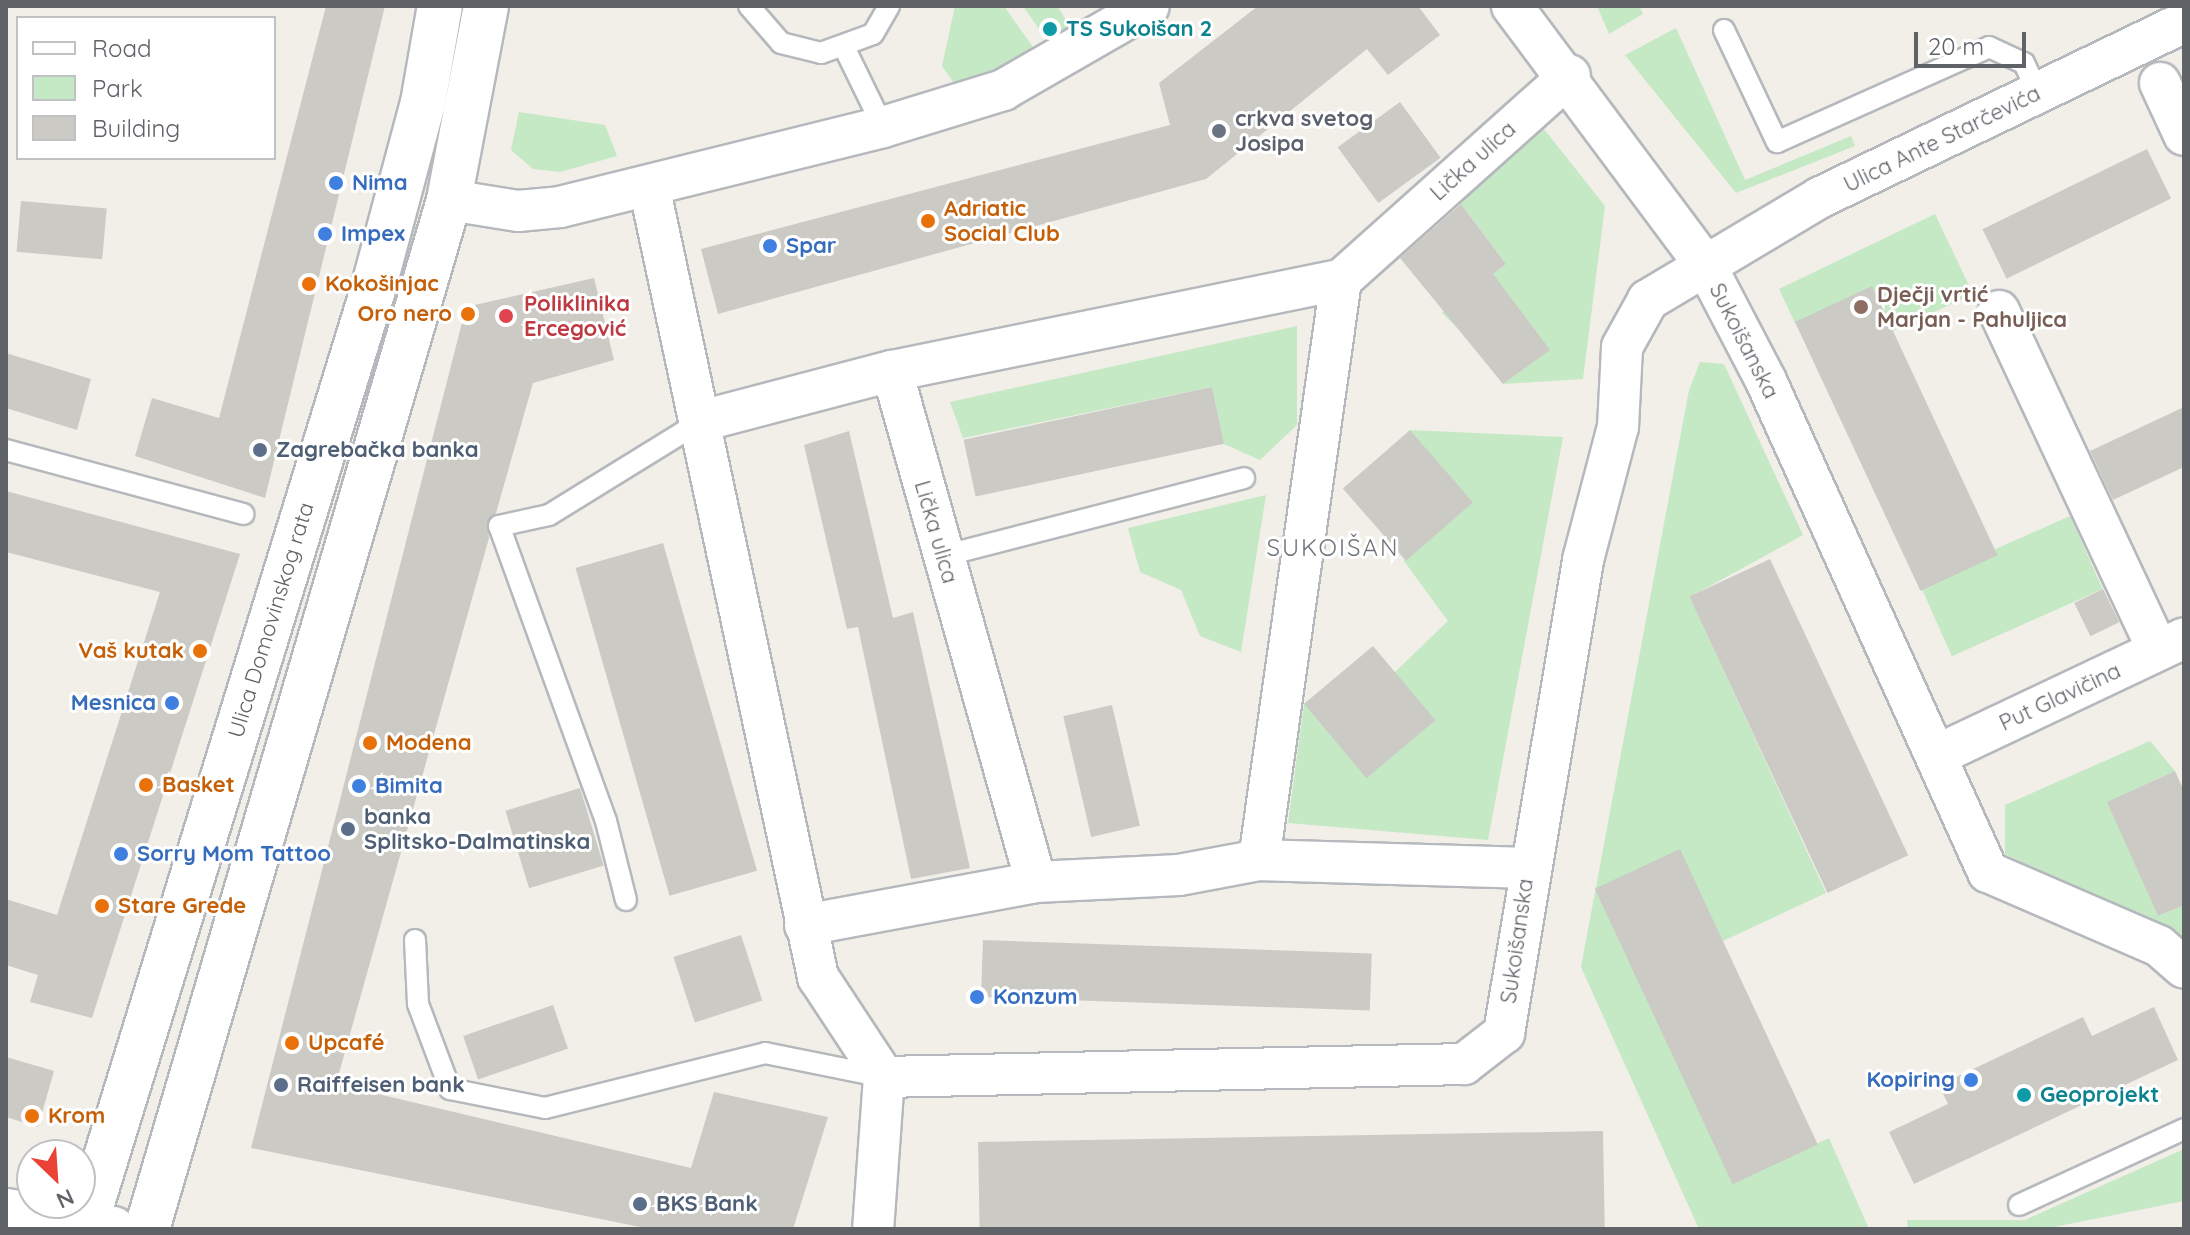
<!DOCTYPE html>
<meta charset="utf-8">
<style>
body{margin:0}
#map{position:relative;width:2190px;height:1235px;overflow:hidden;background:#f1efe8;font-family:Quicksand,sans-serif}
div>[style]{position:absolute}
.green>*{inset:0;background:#c5e8c5;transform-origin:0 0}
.building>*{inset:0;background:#cccac5;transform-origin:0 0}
.roads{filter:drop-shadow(2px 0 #b5b8bc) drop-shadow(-2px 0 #b5b8bc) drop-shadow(0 2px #b5b8bc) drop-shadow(0 -2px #b5b8bc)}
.lane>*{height:20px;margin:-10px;padding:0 10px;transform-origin:10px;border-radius:10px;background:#fff}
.street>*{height:40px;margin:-20px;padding:0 20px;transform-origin:20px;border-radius:20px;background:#fff}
.secondary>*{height:44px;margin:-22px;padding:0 22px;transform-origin:22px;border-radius:22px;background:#fff}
.dots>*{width:22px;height:22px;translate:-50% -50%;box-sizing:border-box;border:4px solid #fff;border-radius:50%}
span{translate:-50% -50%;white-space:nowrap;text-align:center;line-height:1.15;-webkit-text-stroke:6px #fff;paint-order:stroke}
.culture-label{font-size:22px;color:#0d838f;font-weight:700}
.left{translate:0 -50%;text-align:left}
.worship-label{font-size:22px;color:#5b616d;font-weight:700}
.street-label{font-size:22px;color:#5f6368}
.shop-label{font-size:22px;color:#366cbe;font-weight:700}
.right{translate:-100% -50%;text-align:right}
.food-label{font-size:22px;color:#c56008;font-weight:700}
.education-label{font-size:22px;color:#785e54;font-weight:700}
.health-label{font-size:22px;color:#be3a42;font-weight:700}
.service-label{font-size:22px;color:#4e5e75;font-weight:700}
.neighbourhood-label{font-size:24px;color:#70757a;letter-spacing:2px}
.frame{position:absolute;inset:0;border:8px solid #5f6368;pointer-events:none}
.legend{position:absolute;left:16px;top:16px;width:260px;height:144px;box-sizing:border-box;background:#fff;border:2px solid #bfc1c3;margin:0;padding:10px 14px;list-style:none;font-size:24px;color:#5f6368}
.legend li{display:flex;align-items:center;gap:16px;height:40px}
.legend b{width:40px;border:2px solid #bfc1c3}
.north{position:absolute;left:16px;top:1139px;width:80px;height:80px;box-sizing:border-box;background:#fff;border:2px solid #bfc1c3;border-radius:50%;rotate:155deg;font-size:22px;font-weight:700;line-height:32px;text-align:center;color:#5f6368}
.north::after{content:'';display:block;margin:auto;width:28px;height:36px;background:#ea4335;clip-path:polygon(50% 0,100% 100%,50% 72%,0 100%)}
.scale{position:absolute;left:1914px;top:32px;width:112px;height:36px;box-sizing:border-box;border:4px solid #5f6368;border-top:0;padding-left:10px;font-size:24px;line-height:28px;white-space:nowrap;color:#5f6368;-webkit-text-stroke:6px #fff;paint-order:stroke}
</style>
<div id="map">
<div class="green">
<div style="clip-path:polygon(955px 6px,1004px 6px,1037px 53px,956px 86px,942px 66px)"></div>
<div style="clip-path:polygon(1023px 6px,1057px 6px,1072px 29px,1051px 46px)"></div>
<div style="clip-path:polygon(1597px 6px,1639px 6px,1643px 14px,1609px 34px)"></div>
<div style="clip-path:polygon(1676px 28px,1745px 180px,1851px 136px,1855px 146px,1736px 193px,1625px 55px)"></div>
<div style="clip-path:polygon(519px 112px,605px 125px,617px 156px,560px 172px,533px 169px,511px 150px)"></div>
<div style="clip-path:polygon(1540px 124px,1605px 206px,1583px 379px,1503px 384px,1549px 350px,1473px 343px,1442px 313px,1506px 264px,1459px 201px)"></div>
<div style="clip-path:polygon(1935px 214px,1973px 294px,1893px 331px,1872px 287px,1795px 323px,1779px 289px)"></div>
<div style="clip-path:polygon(1297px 326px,1297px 425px,1260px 460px,1224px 444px,1212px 387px,963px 438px,950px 402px)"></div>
<div style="clip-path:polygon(1700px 362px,1724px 364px,1803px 535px,1690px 597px,1826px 893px,1723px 941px,1596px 889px,1733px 1183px,1829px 1138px,1869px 1229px,1699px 1229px,1581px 967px,1689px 390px)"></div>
<div style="clip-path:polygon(1410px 430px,1563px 437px,1488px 840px,1288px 823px,1304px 704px,1395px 672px,1448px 621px,1404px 561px,1472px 503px)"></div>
<div style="clip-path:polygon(1266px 495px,1241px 652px,1200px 636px,1181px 590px,1140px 572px,1128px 528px)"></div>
<div style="left:2070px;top:516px;width:80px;height:165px;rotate:66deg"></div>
<div style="clip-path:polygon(2150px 741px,2175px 771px,2108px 802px,2158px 916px,2184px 905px,2184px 942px,2005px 854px,2005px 805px)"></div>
<div style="clip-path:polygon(2184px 1149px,2184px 1201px,2044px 1229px,1908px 1229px,1907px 1220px,2025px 1220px)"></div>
</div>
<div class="building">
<div style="clip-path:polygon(326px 6px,385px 6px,265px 498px,135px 456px,152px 398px,219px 418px)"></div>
<div style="clip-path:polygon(1258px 6px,1418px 6px,1440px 35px,1388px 75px,1367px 49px,1206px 179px,718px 314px,701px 249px,1170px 125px,1159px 83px)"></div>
<div style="left:1400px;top:102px;width:69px;height:77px;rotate:54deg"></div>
<div style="left:2147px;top:149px;width:55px;height:183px;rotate:64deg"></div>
<div style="left:21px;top:201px;width:86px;height:51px;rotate:5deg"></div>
<div style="clip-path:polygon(1461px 204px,1506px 264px,1493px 274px,1550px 350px,1503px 384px,1400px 258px)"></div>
<div style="clip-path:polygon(594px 278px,614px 360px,533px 383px,496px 513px,487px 522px,489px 538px,336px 1084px,691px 1168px,714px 1092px,828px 1117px,793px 1229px,650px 1229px,251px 1148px,466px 307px)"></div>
<div style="left:1872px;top:286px;width:297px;height:85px;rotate:65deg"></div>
<div style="clip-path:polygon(6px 353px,91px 379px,77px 430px,6px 408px)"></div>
<div style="left:1212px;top:387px;width:58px;height:254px;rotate:78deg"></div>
<div style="clip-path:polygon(2184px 407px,2184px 467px,2113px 500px,2090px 451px)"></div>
<div style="left:1410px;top:430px;width:96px;height:89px;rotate:49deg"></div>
<div style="clip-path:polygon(849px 431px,893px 618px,913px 612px,970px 868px,911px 879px,858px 627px,847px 629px,804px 445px)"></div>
<div style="clip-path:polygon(6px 491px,240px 554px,92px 1018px,30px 1002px,38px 975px,6px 965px,6px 899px,57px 915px,160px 592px,6px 552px)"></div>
<div style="left:663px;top:543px;width:341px;height:91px;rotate:74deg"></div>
<div style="left:1770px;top:559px;width:327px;height:89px;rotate:65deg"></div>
<div style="left:2103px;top:589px;width:37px;height:32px;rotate:64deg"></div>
<div style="left:1373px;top:646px;width:97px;height:90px;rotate:50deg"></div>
<div style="left:1112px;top:705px;width:124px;height:50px;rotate:77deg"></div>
<div style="clip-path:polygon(2175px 771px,2184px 791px,2184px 905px,2158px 916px,2107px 802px)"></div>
<div style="left:580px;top:788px;width:81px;height:78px;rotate:73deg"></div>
<div style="left:1680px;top:849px;width:326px;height:94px;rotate:65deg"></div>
<div style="left:741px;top:935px;width:69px;height:71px;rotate:72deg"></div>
<div style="left:983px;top:940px;width:389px;height:57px;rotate:2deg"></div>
<div style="left:553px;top:1005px;width:46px;height:95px;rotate:71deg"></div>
<div style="clip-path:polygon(2154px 1007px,2178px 1060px,1914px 1184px,1889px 1132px,1948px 1104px,1939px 1085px,2083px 1017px,2092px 1036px)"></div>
<div style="clip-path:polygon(6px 1057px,54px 1071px,38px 1127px,6px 1117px)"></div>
<div style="left:1603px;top:1131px;width:98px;height:625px;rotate:89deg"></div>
</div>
<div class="roads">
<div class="lane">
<div style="left:749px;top:6px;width:49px;rotate:49.1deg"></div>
<div style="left:781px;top:43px;width:41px;rotate:14deg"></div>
<div style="left:821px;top:53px;width:55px;rotate:-20.1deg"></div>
<div style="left:873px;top:34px;width:32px;rotate:-60deg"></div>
<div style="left:1724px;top:30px;width:124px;rotate:64.7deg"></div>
<div style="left:1777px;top:142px;width:232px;rotate:-24.1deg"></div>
<div style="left:1989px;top:47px;width:38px;rotate:25deg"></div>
<div style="left:2024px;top:63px;width:33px;rotate:65deg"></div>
<div style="left:845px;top:49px;width:87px;rotate:64deg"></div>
<div style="left:6px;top:450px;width:246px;rotate:15.1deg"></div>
<div style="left:943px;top:556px;width:311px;rotate:-14.5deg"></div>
<div style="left:626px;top:900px;width:81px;rotate:-104.2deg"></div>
<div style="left:606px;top:821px;width:314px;rotate:-109.9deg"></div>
<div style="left:499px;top:526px;width:51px;rotate:-12.4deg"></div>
<div style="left:549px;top:515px;width:179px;rotate:-31.7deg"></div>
<div style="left:415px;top:940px;width:64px;rotate:87.3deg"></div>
<div style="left:418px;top:1004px;width:91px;rotate:69.4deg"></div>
<div style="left:450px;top:1089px;width:97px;rotate:11.3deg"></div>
<div style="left:545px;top:1108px;width:227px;rotate:-14deg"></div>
<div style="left:765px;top:1053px;width:121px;rotate:11.4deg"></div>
<div style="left:2019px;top:1205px;width:182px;rotate:-24.7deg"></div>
</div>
<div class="street">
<div style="left:1512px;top:6px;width:324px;rotate:53.3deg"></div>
<div style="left:1706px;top:266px;width:130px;rotate:62.4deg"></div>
<div style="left:1766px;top:381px;width:539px;rotate:65.67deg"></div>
<div style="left:1988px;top:872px;width:186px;rotate:23.4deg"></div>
<div style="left:2159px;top:946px;width:33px;rotate:41deg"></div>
<div style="left:2160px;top:83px;width:57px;rotate:65.2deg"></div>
<div style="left:649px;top:186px;width:809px;rotate:77.94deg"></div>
<div style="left:818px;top:977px;width:120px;rotate:56.6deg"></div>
<div style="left:884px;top:1077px;width:152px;rotate:94.1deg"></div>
<div style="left:449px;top:200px;width:70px;rotate:9.1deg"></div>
<div style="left:518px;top:211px;width:42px;rotate:-5.4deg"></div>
<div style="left:560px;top:207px;width:333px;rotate:-13.9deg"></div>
<div style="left:883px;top:127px;width:126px;rotate:-17.1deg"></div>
<div style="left:1003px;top:90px;width:168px;rotate:-29.9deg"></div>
<div style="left:1999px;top:311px;width:374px;rotate:64.9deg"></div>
<div style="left:892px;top:371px;width:531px;rotate:74.26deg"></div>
<div style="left:701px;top:421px;width:197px;rotate:-14.7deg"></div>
<div style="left:892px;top:371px;width:458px;rotate:-11.5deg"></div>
<div style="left:1341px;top:280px;width:307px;rotate:-41.8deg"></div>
<div style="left:1937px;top:755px;width:273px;rotate:-25.3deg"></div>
<div style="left:1259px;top:860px;width:586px;rotate:-81.95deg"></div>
<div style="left:805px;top:925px;width:235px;rotate:-10.5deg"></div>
<div style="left:1036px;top:882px;width:143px;rotate:-2.8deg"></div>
<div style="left:1179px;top:875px;width:81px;rotate:-10.6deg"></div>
<div style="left:1259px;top:860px;width:268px;rotate:1.7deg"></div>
<div style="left:884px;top:1077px;width:580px;rotate:-1.28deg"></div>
<div style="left:1464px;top:1064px;width:51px;rotate:-37.8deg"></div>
<div style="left:1504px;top:1033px;width:480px;rotate:-80.5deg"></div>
<div style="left:1583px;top:560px;width:138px;rotate:-75.3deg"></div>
<div style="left:1618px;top:427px;width:80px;rotate:-87.1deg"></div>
<div style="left:1622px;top:347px;width:54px;rotate:-61deg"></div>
<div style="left:1648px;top:300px;width:199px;rotate:-30.8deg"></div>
<div style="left:1819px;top:198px;width:405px;rotate:-25.7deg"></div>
</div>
<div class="secondary">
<div style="left:6px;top:1211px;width:109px;rotate:9.5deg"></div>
<div style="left:84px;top:1229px;width:979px;rotate:-72.9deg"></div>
<div style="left:372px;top:293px;width:197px;rotate:-75deg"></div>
<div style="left:423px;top:103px;width:98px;rotate:-80.1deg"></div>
<div style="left:147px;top:1229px;width:1072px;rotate:-73.64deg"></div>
<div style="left:449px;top:200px;width:197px;rotate:-79.2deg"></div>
</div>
</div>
<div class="dots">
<div style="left:1050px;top:29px;background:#0f9aa8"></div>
<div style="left:1219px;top:131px;background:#6b7280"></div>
<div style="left:336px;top:183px;background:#3f7fe0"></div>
<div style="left:928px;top:221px;background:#e8710a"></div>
<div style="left:325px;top:234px;background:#3f7fe0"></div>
<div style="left:770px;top:246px;background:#3f7fe0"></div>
<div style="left:309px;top:284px;background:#e8710a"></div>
<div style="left:1861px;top:307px;background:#8d6e63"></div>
<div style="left:468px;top:314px;background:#e8710a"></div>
<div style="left:506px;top:316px;background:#e0444e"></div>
<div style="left:260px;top:450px;background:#5c6f8a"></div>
<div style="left:200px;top:651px;background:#e8710a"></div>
<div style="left:172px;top:703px;background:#3f7fe0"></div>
<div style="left:370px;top:743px;background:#e8710a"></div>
<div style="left:146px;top:785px;background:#e8710a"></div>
<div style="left:359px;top:786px;background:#3f7fe0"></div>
<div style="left:348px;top:829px;background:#5c6f8a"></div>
<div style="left:121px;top:854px;background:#3f7fe0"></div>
<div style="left:102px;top:906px;background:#e8710a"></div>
<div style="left:977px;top:997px;background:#3f7fe0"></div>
<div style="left:292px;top:1043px;background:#e8710a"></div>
<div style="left:1971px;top:1080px;background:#3f7fe0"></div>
<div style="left:281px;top:1085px;background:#5c6f8a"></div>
<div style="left:2024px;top:1095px;background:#0f9aa8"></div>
<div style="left:32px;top:1116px;background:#e8710a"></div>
<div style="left:640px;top:1204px;background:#5c6f8a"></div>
</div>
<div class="culture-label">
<span class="left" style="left:1066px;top:29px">TS Sukoišan 2</span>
<span class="left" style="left:2040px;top:1095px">Geoprojekt</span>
</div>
<div class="worship-label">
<span class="left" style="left:1235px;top:131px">crkva svetog<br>Josipa</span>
</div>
<div class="street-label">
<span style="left:1942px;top:139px;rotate:-26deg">Ulica Ante Starčevića</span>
<span style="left:1473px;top:161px;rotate:-42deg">Lička ulica</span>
<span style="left:1744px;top:341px;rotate:63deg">Sukoišanska</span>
<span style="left:936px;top:532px;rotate:74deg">Lička ulica</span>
<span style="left:271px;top:620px;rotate:-73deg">Ulica Domovinskog rata</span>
<span style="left:2060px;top:697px;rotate:-25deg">Put Glavičina</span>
<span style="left:1517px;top:941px;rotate:-82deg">Sukoišanska</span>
</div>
<div class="shop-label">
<span class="left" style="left:352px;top:183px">Nima</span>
<span class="left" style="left:341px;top:234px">Impex</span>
<span class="left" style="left:786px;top:246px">Spar</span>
<span class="right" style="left:156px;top:703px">Mesnica</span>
<span class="left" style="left:375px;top:786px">Bimita</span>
<span class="left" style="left:137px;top:854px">Sorry Mom Tattoo</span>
<span class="left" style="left:993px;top:997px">Konzum</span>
<span class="right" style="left:1955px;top:1080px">Kopiring</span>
</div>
<div class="food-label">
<span class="left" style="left:944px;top:221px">Adriatic<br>Social Club</span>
<span class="left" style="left:325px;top:284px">Kokošinjac</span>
<span class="right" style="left:452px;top:314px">Oro nero</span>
<span class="right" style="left:184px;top:651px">Vaš kutak</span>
<span class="left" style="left:386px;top:743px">Modena</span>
<span class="left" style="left:162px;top:785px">Basket</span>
<span class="left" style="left:118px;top:906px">Stare Grede</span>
<span class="left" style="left:308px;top:1043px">Upcafé</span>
<span class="left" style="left:48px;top:1116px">Krom</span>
</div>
<div class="education-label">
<span class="left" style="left:1877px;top:307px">Dječji vrtić<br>Marjan - Pahuljica</span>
</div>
<div class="health-label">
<span class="left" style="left:524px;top:316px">Poliklinika<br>Ercegović</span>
</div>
<div class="service-label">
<span class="left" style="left:276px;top:450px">Zagrebačka banka</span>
<span class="left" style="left:364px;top:829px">banka<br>Splitsko-Dalmatinska</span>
<span class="left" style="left:297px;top:1085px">Raiffeisen bank</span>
<span class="left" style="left:656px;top:1204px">BKS Bank</span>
</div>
<div class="neighbourhood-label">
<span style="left:1333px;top:548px">SUKOIŠAN</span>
</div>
<div class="frame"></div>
<ul class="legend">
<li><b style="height:10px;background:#fff"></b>Road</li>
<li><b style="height:22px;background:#c5e8c5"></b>Park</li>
<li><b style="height:22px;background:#cccac5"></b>Building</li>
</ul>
<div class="north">N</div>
<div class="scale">20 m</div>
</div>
